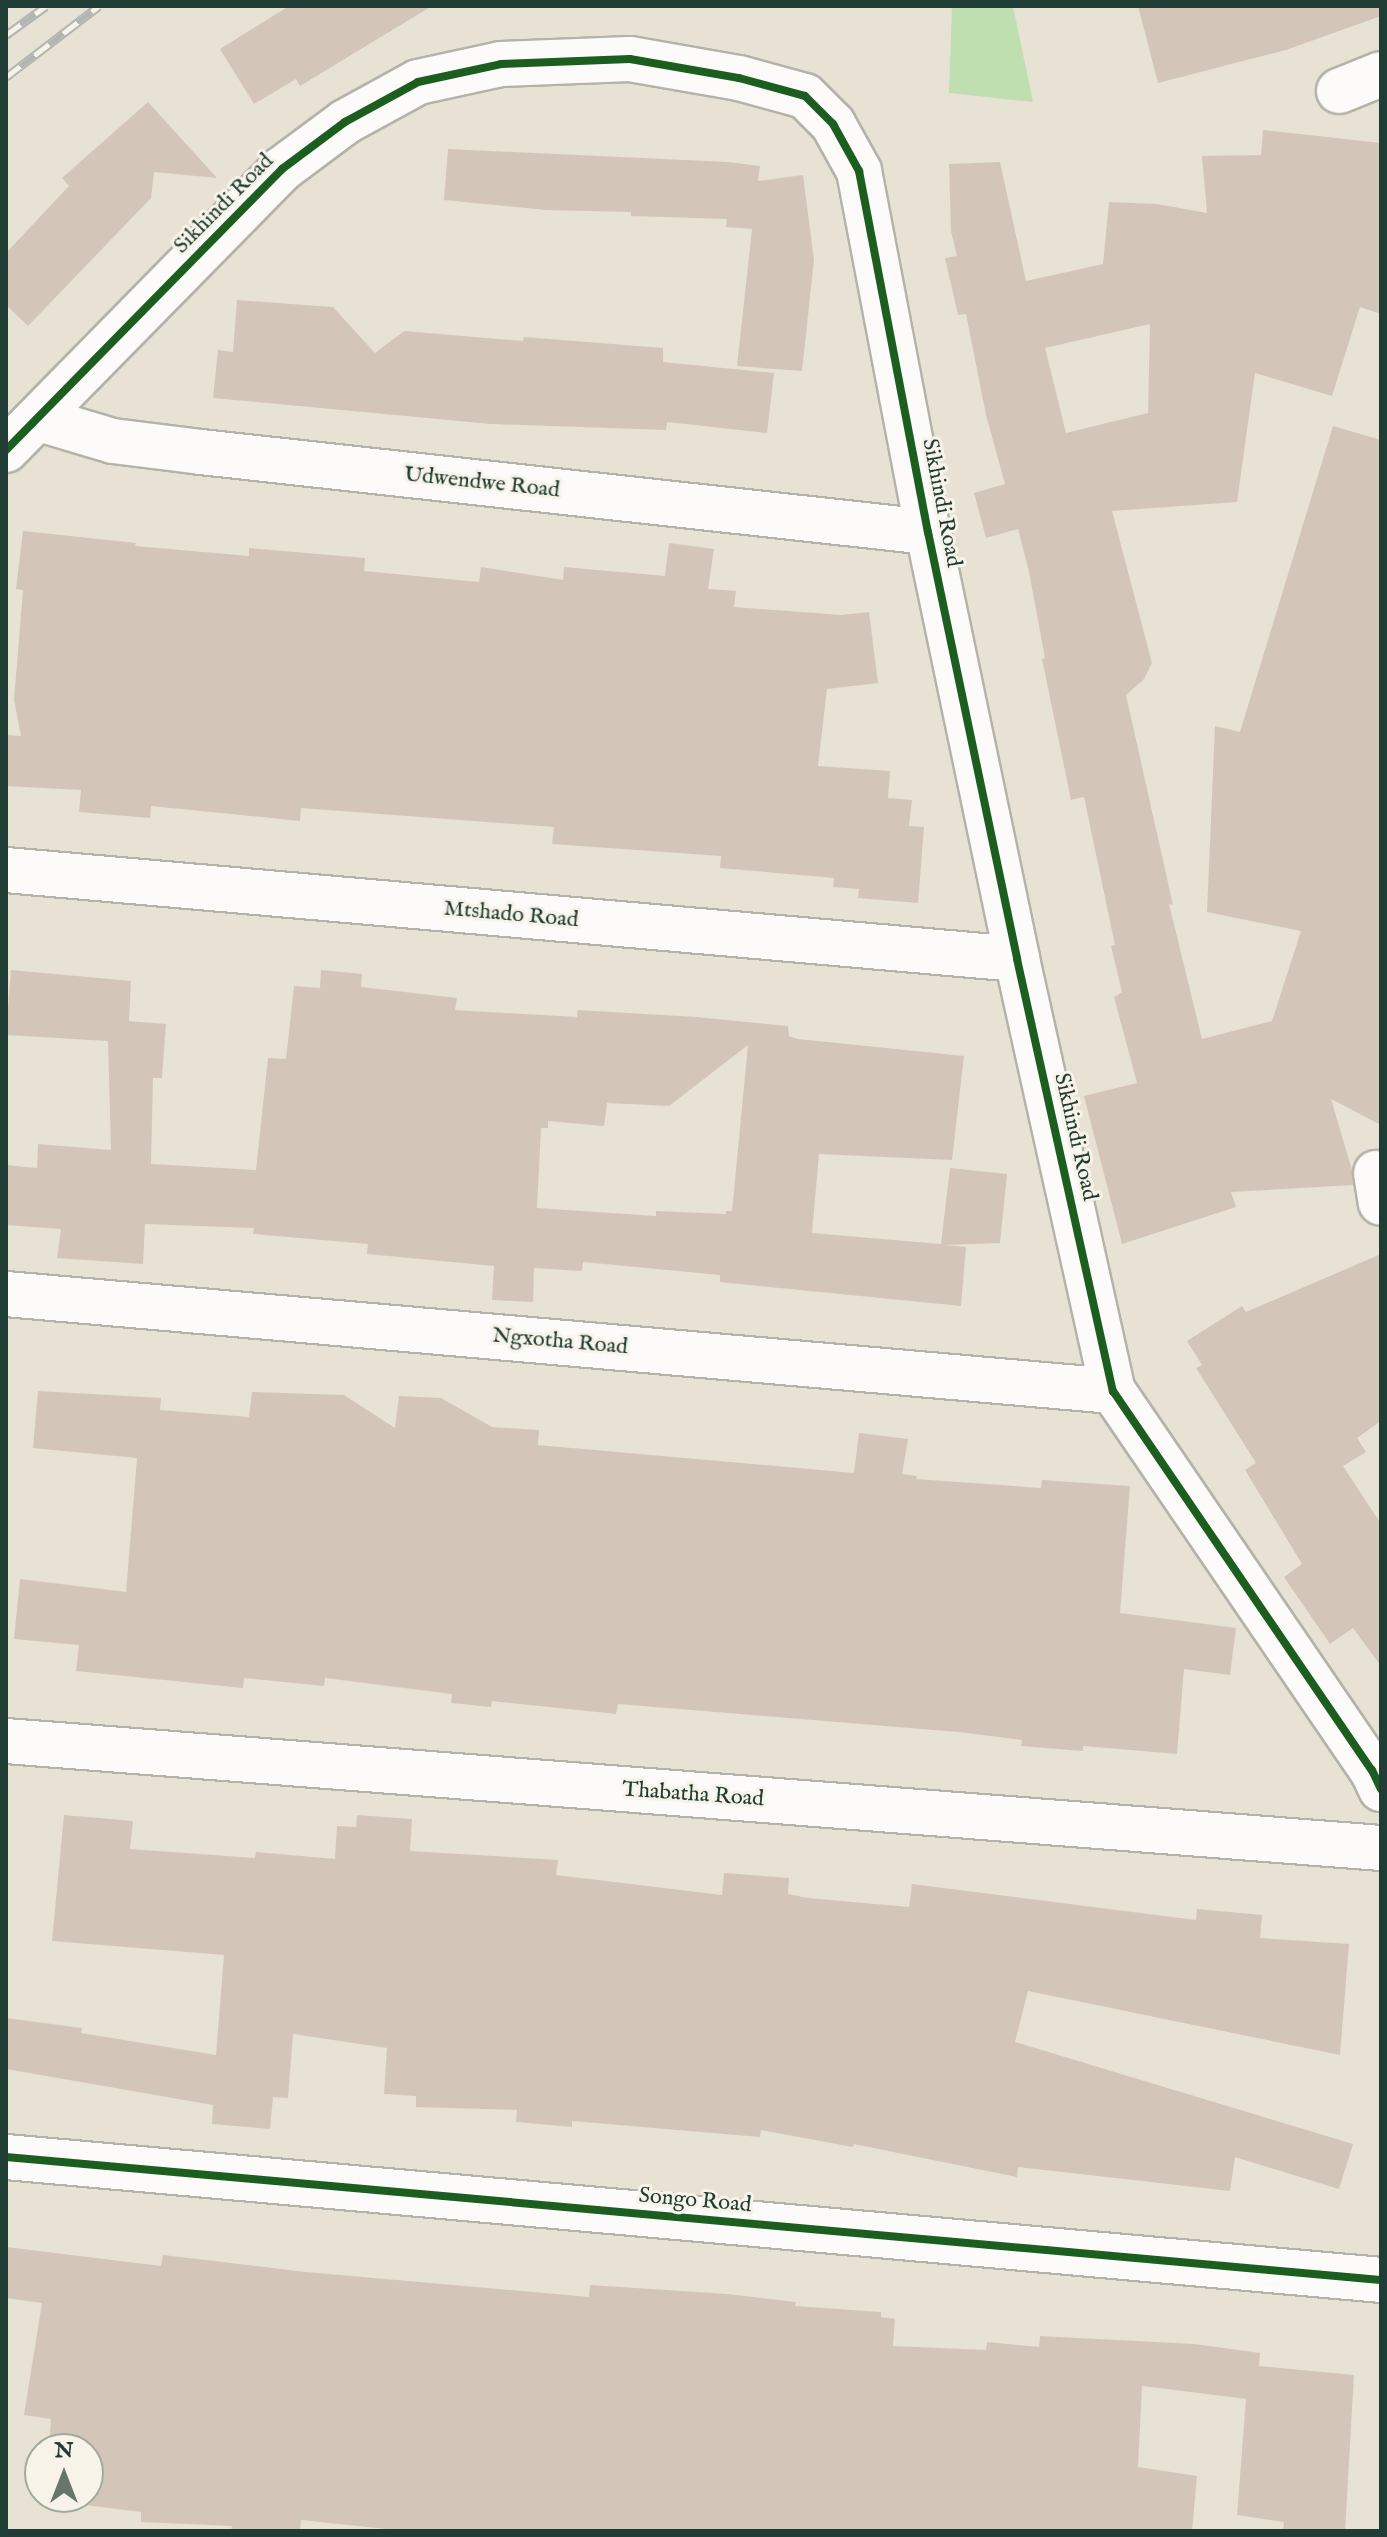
<!DOCTYPE html>
<style>
body{margin:0}
#map{position:relative;width:1387px;height:2537px;overflow:hidden;background:#e8e2d4;font-family:"IM FELL English",serif}
div>[style]{position:absolute}
.green>*{inset:0;background:#bfdfb0}
.building>*{inset:0;background:#d3c6b8}
.roads{filter:drop-shadow(2px 0 #b4b3a9) drop-shadow(-2px 0 #b4b3a9) drop-shadow(0 2px #b4b3a9) drop-shadow(0 -2px #b4b3a9)}
.minor>*{height:44px;margin:-22px;padding:0 22px;transform-origin:22px;border-radius:22px;background:#fcfbf9}
.rail>*{height:9px;margin-top:-4.5px;transform-origin:0;background:repeating-linear-gradient(90deg,#f7f3e8 0 18px,#b2b5b2 0 36px);box-sizing:border-box;border-block:2px solid #b2b5b2}
.cycleway>*{height:8px;margin:-4px;padding:0 4px;transform-origin:4px;border-radius:4px;background:#1b5e20}
span{translate:-50% -50%;white-space:nowrap;text-align:center;line-height:1.15;-webkit-text-stroke:6px #f7f3e8;paint-order:stroke}
.street-label{font-size:22px;color:#1f3d34}
.frame{position:absolute;inset:0;border:8px solid #1f3d34;pointer-events:none}
.north{position:absolute;left:24px;top:2433px;width:80px;height:80px;box-sizing:border-box;background:#f7f3e8;border:2px solid #a1aaa0;border-radius:50%;rotate:0deg;font-size:22px;font-weight:700;line-height:32px;text-align:center;color:#1f3d34}
.north::after{content:'';display:block;margin:auto;width:28px;height:36px;background:#65776c;clip-path:polygon(50% 0,100% 100%,50% 72%,0 100%)}
</style>
<div id="map">
<div class="green">
<div style="clip-path:polygon(952px 6px,1013px 6px,1033px 102px,949px 93px)"></div>
</div>
<div class="building">
<div style="clip-path:polygon(289px 6px,432px 6px,300px 86px,296px 79px,254px 104px,220px 49px)"></div>
<div style="clip-path:polygon(1138px 6px,1381px 6px,1381px 16px,1286px 50px,1158px 83px)"></div>
<div style="clip-path:polygon(148px 102px,217px 178px,154px 172px,151px 198px,28px 326px,6px 305px,6px 253px,69px 186px,62px 178px)"></div>
<div style="clip-path:polygon(evenodd,1263px 130px,1381px 143px,1381px 314px,1360px 307px,1332px 396px,1255px 373px,1237px 502px,1112px 511px,1152px 663px,1144px 679px,1126px 695px,1173px 905px,1169px 904px,1202px 1039px,1272px 1021px,1301px 931px,1207px 912px,1215px 726px,1240px 732px,1333px 426px,1381px 440px,1381px 1125px,1331px 1099px,1352px 1170px,1353px 1185px,1231px 1192px,1236px 1207px,1122px 1244px,1084px 1096px,1137px 1083px,1114px 997px,1122px 992px,1111px 946px,1115px 945px,1084px 797px,1071px 800px,1042px 659px,1045px 658px,1029px 572px,1018px 529px,986px 538px,974px 493px,1005px 484px,986px 415px,966px 314px,958px 315px,945px 258px,957px 256px,951px 231px,949px 164px,1000px 162px,1026px 281px,1103px 264px,1109px 202px,1157px 204px,1207px 213px,1202px 156px,1261px 155px,1263px 130px,1150px 324px,1148px 413px,1066px 433px,1045px 348px,1150px 324px)"></div>
<div style="clip-path:polygon(448px 149px,728px 162px,760px 166px,758px 181px,803px 175px,814px 260px,802px 371px,737px 366px,752px 229px,726px 227px,727px 219px,631px 216px,631px 212px,546px 210px,444px 200px)"></div>
<div style="clip-path:polygon(237px 300px,333px 307px,375px 353px,404px 331px,523px 341px,524px 337px,663px 348px,663px 362px,774px 373px,767px 433px,667px 422px,666px 430px,491px 424px,213px 398px,218px 350px,233px 352px)"></div>
<div style="clip-path:polygon(23px 531px,136px 543px,135px 546px,249px 556px,249px 548px,365px 558px,364px 571px,479px 582px,481px 567px,563px 580px,564px 567px,665px 576px,669px 543px,714px 549px,708px 589px,736px 591px,734px 607px,841px 615px,869px 612px,878px 683px,827px 689px,818px 766px,890px 771px,888px 798px,912px 800px,909px 826px,924px 827px,918px 903px,858px 898px,859px 889px,833px 887px,834px 878px,720px 868px,721px 856px,552px 844px,554px 827px,301px 808px,300px 821px,151px 806px,150px 818px,79px 812px,81px 790px,6px 786px,6px 735px,21px 736px,14px 700px,23px 590px,16px 589px)"></div>
<div style="clip-path:polygon(evenodd,11px 970px,131px 981px,129px 1021px,166px 1024px,162px 1078px,153px 1078px,151px 1164px,256px 1170px,268px 1058px,286px 1059px,294px 986px,320px 988px,321px 970px,362px 974px,361px 987px,457px 998px,455px 1010px,577px 1017px,578px 1010px,696px 1017px,788px 1026px,789px 1036px,798px 1039px,964px 1056px,952px 1160px,819px 1154px,812px 1233px,941px 1244px,950px 1168px,1007px 1174px,1000px 1243px,944px 1245px,966px 1247px,961px 1306px,720px 1282px,720px 1275px,583px 1262px,582px 1271px,534px 1268px,533px 1302px,492px 1300px,494px 1266px,367px 1254px,368px 1244px,253px 1234px,254px 1228px,145px 1224px,143px 1264px,57px 1258px,61px 1229px,6px 1225px,6px 1165px,37px 1168px,38px 1144px,111px 1150px,108px 1041px,6px 1035px,11px 970px,748px 1045px,732px 1211px,726px 1211px,726px 1214px,656px 1211px,656px 1216px,537px 1208px,541px 1128px,548px 1128px,548px 1121px,604px 1126px,607px 1103px,669px 1106px,748px 1045px)"></div>
<div style="clip-path:polygon(1381px 1254px,1381px 1421px,1357px 1438px,1366px 1452px,1343px 1466px,1381px 1524px,1381px 1666px,1353px 1628px,1330px 1644px,1284px 1577px,1302px 1564px,1245px 1470px,1256px 1463px,1196px 1368px,1202px 1365px,1187px 1341px,1242px 1306px,1246px 1312px)"></div>
<div style="clip-path:polygon(38px 1391px,161px 1398px,160px 1410px,249px 1417px,252px 1392px,344px 1395px,395px 1428px,399px 1396px,441px 1398px,492px 1427px,539px 1430px,538px 1445px,854px 1473px,859px 1433px,908px 1439px,902px 1474px,917px 1476px,916px 1479px,1041px 1488px,1042px 1480px,1130px 1486px,1120px 1613px,1236px 1628px,1230px 1675px,1184px 1669px,1177px 1754px,1083px 1746px,1083px 1751px,1021px 1746px,1022px 1740px,958px 1732px,618px 1704px,616px 1714px,492px 1701px,491px 1707px,451px 1703px,452px 1694px,325px 1678px,324px 1686px,244px 1678px,243px 1688px,76px 1671px,79px 1645px,14px 1639px,20px 1579px,126px 1592px,137px 1458px,33px 1448px)"></div>
<div style="clip-path:polygon(64px 1815px,133px 1821px,130px 1849px,255px 1858px,256px 1852px,335px 1859px,337px 1826px,356px 1827px,357px 1815px,412px 1819px,410px 1851px,558px 1860px,556px 1875px,722px 1895px,724px 1873px,789px 1878px,788px 1894px,808px 1898px,909px 1907px,912px 1884px,1196px 1920px,1197px 1909px,1262px 1915px,1260px 1938px,1349px 1944px,1340px 2055px,1028px 1991px,1015px 2042px,1353px 2144px,1339px 2189px,1235px 2157px,1230px 2191px,1018px 2167px,1017px 2177px,854px 2144px,853px 2147px,761px 2130px,760px 2137px,572px 2121px,572px 2127px,516px 2122px,517px 2110px,416px 2107px,416px 2096px,384px 2094px,387px 2048px,293px 2034px,288px 2098px,273px 2097px,270px 2129px,212px 2124px,213px 2105px,6px 2069px,6px 2018px,82px 2028px,81px 2033px,216px 2055px,224px 1955px,52px 1941px)"></div>
<div style="clip-path:polygon(6px 2247px,161px 2266px,163px 2255px,306px 2272px,589px 2297px,590px 2285px,727px 2294px,796px 2302px,795px 2306px,881px 2312px,881px 2317px,895px 2319px,893px 2346px,986px 2350px,987px 2342px,1039px 2347px,1040px 2336px,1194px 2344px,1260px 2353px,1259px 2366px,1354px 2375px,1345px 2531px,1283px 2531px,1284px 2522px,1237px 2515px,1246px 2399px,1142px 2386px,1138px 2467px,1197px 2476px,1192px 2531px,405px 2531px,301px 2520px,300px 2531px,231px 2531px,232px 2526px,141px 2522px,141px 2512px,45px 2500px,45px 2497px,88px 2497px,88px 2449px,49px 2449px,51px 2419px,24px 2415px,42px 2303px,6px 2298px)"></div>
</div>
<div class="roads">
<div class="minor">
<div style="left:1339px;top:91px;width:45px;rotate:-22deg"></div>
<div style="left:39px;top:419px;width:77px;rotate:16.6deg"></div>
<div style="left:113px;top:441px;width:89px;rotate:7.1deg"></div>
<div style="left:201px;top:452px;width:731px;rotate:6.28deg"></div>
<div style="left:6px;top:450px;width:394px;rotate:-45.5deg"></div>
<div style="left:282px;top:169px;width:79px;rotate:-36.7deg"></div>
<div style="left:345px;top:122px;width:83px;rotate:-28.7deg"></div>
<div style="left:418px;top:82px;width:85px;rotate:-12.2deg"></div>
<div style="left:501px;top:64px;width:129px;rotate:-2.2deg"></div>
<div style="left:630px;top:59px;width:111px;rotate:9.9deg"></div>
<div style="left:739px;top:78px;width:68px;rotate:15.3deg"></div>
<div style="left:805px;top:96px;width:40px;rotate:45deg"></div>
<div style="left:833px;top:124px;width:54px;rotate:61deg"></div>
<div style="left:859px;top:171px;width:368px;rotate:79.2deg"></div>
<div style="left:928px;top:532px;width:436px;rotate:78.2deg"></div>
<div style="left:1017px;top:959px;width:443px;rotate:77.5deg"></div>
<div style="left:1113px;top:1391px;width:459px;rotate:55.7deg"></div>
<div style="left:1372px;top:1770px;width:21px;rotate:65deg"></div>
<div style="left:6px;top:870px;width:1015px;rotate:5.03deg"></div>
<div style="left:1376px;top:1173px;width:30px;rotate:81deg"></div>
<div style="left:6px;top:1294px;width:1111px;rotate:5.01deg"></div>
<div style="left:6px;top:1741px;width:1379px;rotate:4.45deg"></div>
<div style="left:6px;top:2157px;width:1380px;rotate:5.11deg"></div>
</div>
</div>
<div class="rail">
<div style="left:6px;top:35px;width:49px;rotate:-35.9deg"></div>
<div style="left:6px;top:77px;width:117px;rotate:-37.4deg"></div>
</div>
<div class="cycleway">
<div style="left:6px;top:450px;width:394px;rotate:-45.5deg"></div>
<div style="left:282px;top:169px;width:79px;rotate:-36.7deg"></div>
<div style="left:345px;top:122px;width:83px;rotate:-28.7deg"></div>
<div style="left:418px;top:82px;width:85px;rotate:-12.2deg"></div>
<div style="left:501px;top:64px;width:129px;rotate:-2.2deg"></div>
<div style="left:630px;top:59px;width:111px;rotate:9.9deg"></div>
<div style="left:739px;top:78px;width:68px;rotate:15.3deg"></div>
<div style="left:805px;top:96px;width:40px;rotate:45deg"></div>
<div style="left:833px;top:124px;width:54px;rotate:61deg"></div>
<div style="left:859px;top:171px;width:368px;rotate:79.2deg"></div>
<div style="left:928px;top:532px;width:436px;rotate:78.2deg"></div>
<div style="left:1017px;top:959px;width:443px;rotate:77.5deg"></div>
<div style="left:1113px;top:1391px;width:459px;rotate:55.7deg"></div>
<div style="left:1372px;top:1770px;width:21px;rotate:65deg"></div>
<div style="left:6px;top:2157px;width:1380px;rotate:5.11deg"></div>
</div>
<div class="street-label">
<span style="left:224px;top:204px;rotate:-45deg">Sikhindi Road</span>
<span style="left:482px;top:483px;rotate:6deg">Udwendwe Road</span>
<span style="left:941px;top:503px;rotate:79deg">Sikhindi Road</span>
<span style="left:511px;top:915px;rotate:5deg">Mtshado Road</span>
<span style="left:1075px;top:1137px;rotate:77deg">Sikhindi Road</span>
<span style="left:560px;top:1342px;rotate:5deg">Ngxotha Road</span>
<span style="left:693px;top:1795px;rotate:4deg">Thabatha Road</span>
<span style="left:695px;top:2201px;rotate:5deg">Songo Road</span>
</div>
<div class="frame"></div>
<div class="north">N</div>
</div>
